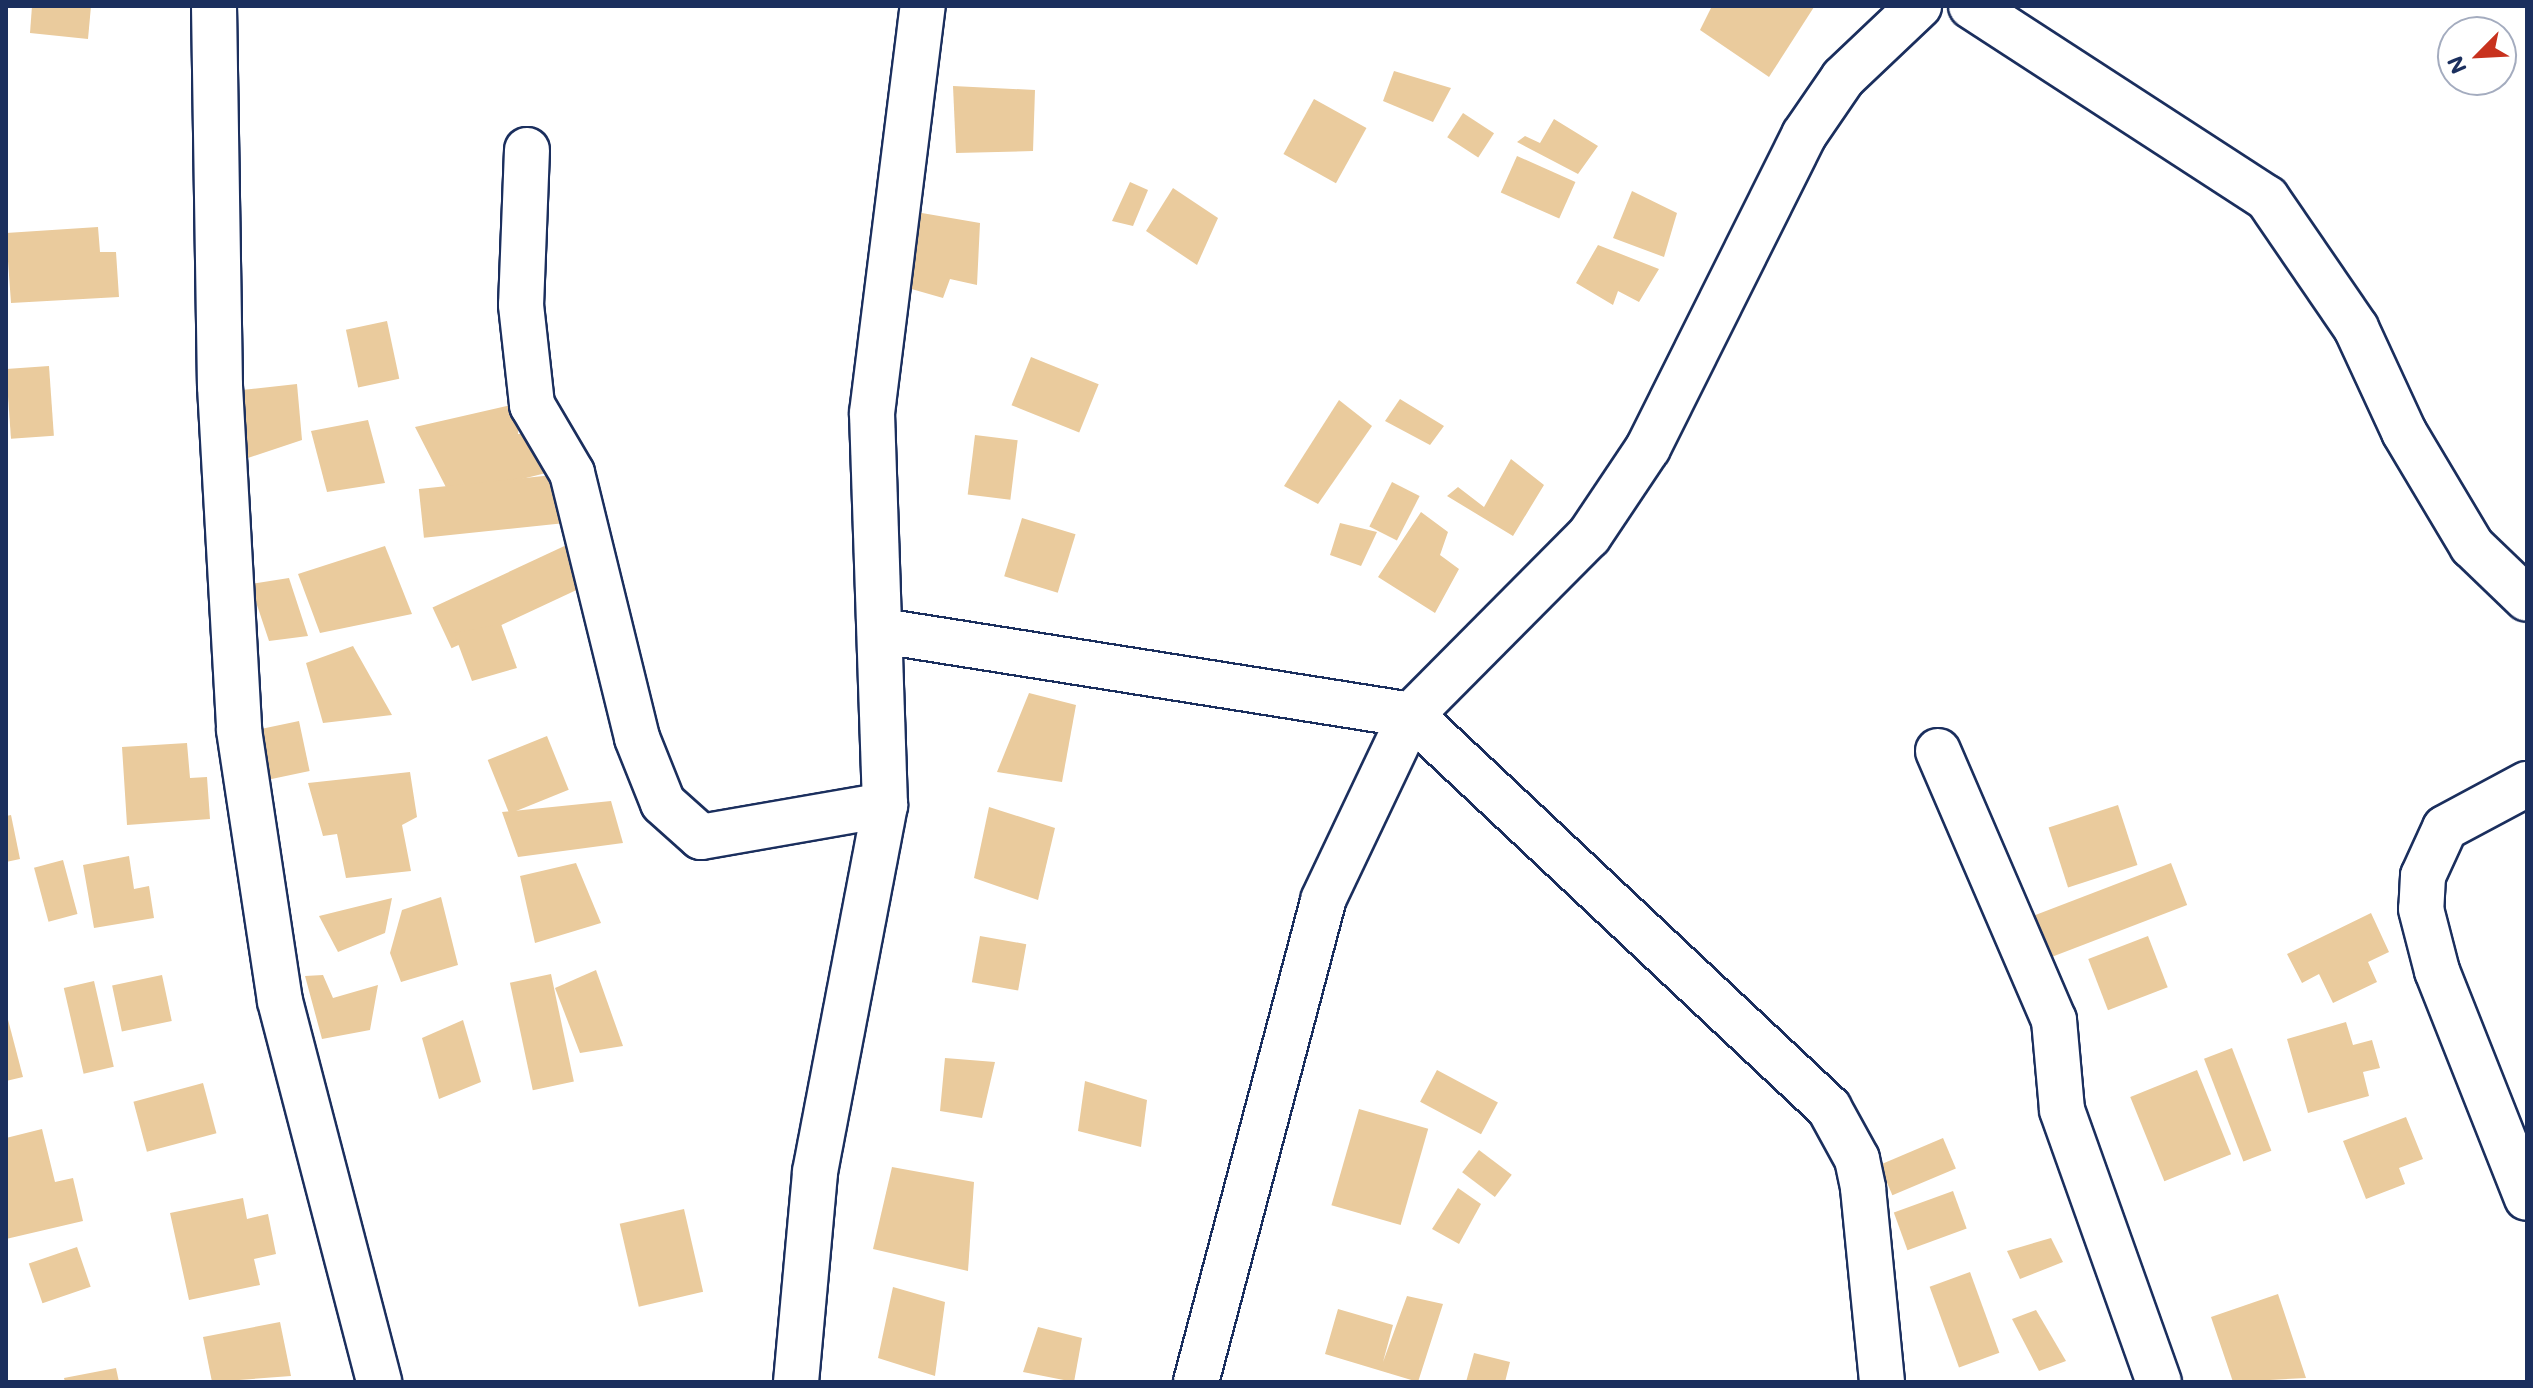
<!DOCTYPE html>
<style>
body{margin:0}
#map{position:relative;width:2533px;height:1388px;overflow:hidden;background:#fff;font-family:Mali,sans-serif}
div>[style]{position:absolute}
.building>*{inset:0;background:#eacb9d;transform-origin:0 0}
.roads{filter:drop-shadow(2px 0 #1b2f5e) drop-shadow(-2px 0 #1b2f5e) drop-shadow(0 2px #1b2f5e) drop-shadow(0 -2px #1b2f5e)}
.minor>*{height:44px;margin:-22px;padding:0 22px;transform-origin:22px;border-radius:22px;background:#fff}
span{translate:-50% -50%;white-space:nowrap;text-align:center;line-height:1.15;-webkit-text-stroke:6px #fff;paint-order:stroke}
.frame{position:absolute;inset:0;border:8px solid #1b2f5e;pointer-events:none}
.north{position:absolute;left:2437px;top:16px;width:80px;height:80px;box-sizing:border-box;background:#fff;border:2px solid #a4acbf;border-radius:50%;rotate:246deg;font-size:22px;font-weight:700;line-height:32px;text-align:center;color:#1b2f5e}
.north::after{content:'';display:block;margin:auto;width:28px;height:36px;background:#c8321e;clip-path:polygon(50% 0,100% 100%,50% 72%,0 100%)}
</style>
<div id="map">
<div class="building">
<div style="clip-path:polygon(32px 6px,91px 6px,88px 39px,30px 33px)"></div>
<div style="clip-path:polygon(1712px 6px,1812px 6px,1814px 7px,1769px 77px,1700px 30px)"></div>
<div style="clip-path:polygon(1394px 71px,1451px 88px,1433px 122px,1383px 101px)"></div>
<div style="clip-path:polygon(953px 86px,1035px 90px,1033px 151px,956px 153px)"></div>
<div style="left:1314px;top:99px;width:60px;height:63px;rotate:29deg"></div>
<div style="left:1463px;top:113px;width:37px;height:29px;rotate:33deg"></div>
<div style="clip-path:polygon(1554px 119px,1598px 146px,1578px 174px,1517px 142px,1525px 136px,1540px 143px)"></div>
<div style="left:1517px;top:156px;width:64px;height:40px;rotate:24deg"></div>
<div style="clip-path:polygon(1130px 182px,1148px 190px,1133px 226px,1112px 221px)"></div>
<div style="clip-path:polygon(1173px 188px,1218px 218px,1197px 265px,1146px 231px)"></div>
<div style="clip-path:polygon(1632px 191px,1677px 213px,1664px 257px,1613px 238px)"></div>
<div style="clip-path:polygon(916px 212px,980px 223px,977px 285px,950px 279px,943px 298px,908px 288px)"></div>
<div style="clip-path:polygon(98px 227px,100px 252px,116px 252px,119px 297px,11px 303px,6px 233px)"></div>
<div style="clip-path:polygon(1598px 245px,1659px 269px,1639px 302px,1618px 291px,1613px 305px,1576px 283px)"></div>
<div style="left:387px;top:321px;width:59px;height:42px;rotate:78deg"></div>
<div style="left:1031px;top:357px;width:73px;height:52px;rotate:22deg"></div>
<div style="left:49px;top:366px;width:70px;height:43px;rotate:86deg"></div>
<div style="clip-path:polygon(297px 384px,302px 440px,245px 459px,232px 391px)"></div>
<div style="clip-path:polygon(1400px 399px,1444px 426px,1430px 445px,1385px 421px)"></div>
<div style="clip-path:polygon(1339px 400px,1372px 426px,1318px 504px,1284px 486px)"></div>
<div style="clip-path:polygon(520px 403px,518px 434px,534px 433px,546px 473px,451px 497px,415px 427px)"></div>
<div style="clip-path:polygon(368px 420px,385px 483px,327px 492px,311px 431px)"></div>
<div style="left:975px;top:435px;width:43px;height:60px;rotate:7deg"></div>
<div style="clip-path:polygon(1511px 459px,1544px 485px,1513px 536px,1447px 496px,1458px 487px,1484px 507px)"></div>
<div style="left:572px;top:473px;width:49px;height:154px;rotate:84deg"></div>
<div style="left:1392px;top:482px;width:31px;height:50px;rotate:27deg"></div>
<div style="clip-path:polygon(1421px 512px,1448px 532px,1440px 555px,1459px 569px,1435px 613px,1378px 577px)"></div>
<div style="left:1022px;top:518px;width:56px;height:61px;rotate:17deg"></div>
<div style="clip-path:polygon(1340px 523px,1377px 532px,1361px 566px,1330px 555px)"></div>
<div style="left:573px;top:542px;width:45px;height:155px;rotate:65deg"></div>
<div style="clip-path:polygon(385px 546px,412px 614px,320px 633px,298px 574px)"></div>
<div style="clip-path:polygon(289px 578px,308px 636px,269px 641px,250px 584px)"></div>
<div style="clip-path:polygon(501px 624px,517px 668px,472px 681px,454px 633px)"></div>
<div style="clip-path:polygon(353px 646px,392px 715px,323px 723px,306px 663px)"></div>
<div style="clip-path:polygon(1029px 693px,1076px 705px,1062px 782px,997px 772px)"></div>
<div style="left:299px;top:721px;width:51px;height:45px;rotate:78deg"></div>
<div style="left:547px;top:736px;width:58px;height:64px;rotate:68deg"></div>
<div style="clip-path:polygon(187px 743px,190px 778px,207px 777px,210px 819px,127px 825px,122px 747px)"></div>
<div style="clip-path:polygon(410px 772px,417px 817px,402px 825px,411px 871px,346px 878px,337px 834px,323px 836px,308px 783px)"></div>
<div style="clip-path:polygon(611px 801px,623px 843px,518px 857px,502px 812px)"></div>
<div style="left:2118px;top:805px;width:63px;height:73px;rotate:72deg"></div>
<div style="clip-path:polygon(989px 807px,1055px 828px,1038px 900px,974px 878px)"></div>
<div style="clip-path:polygon(11px 815px,20px 859px,6px 862px,6px 816px)"></div>
<div style="clip-path:polygon(129px 856px,134px 889px,149px 886px,154px 918px,94px 928px,83px 865px)"></div>
<div style="left:63px;top:860px;width:56px;height:30px;rotate:75deg"></div>
<div style="clip-path:polygon(576px 863px,601px 923px,535px 943px,520px 876px)"></div>
<div style="left:2171px;top:863px;width:45px;height:148px;rotate:69deg"></div>
<div style="clip-path:polygon(441px 897px,458px 965px,401px 982px,390px 953px,402px 910px)"></div>
<div style="clip-path:polygon(392px 898px,385px 933px,338px 952px,319px 916px)"></div>
<div style="clip-path:polygon(2371px 913px,2389px 952px,2368px 962px,2377px 982px,2333px 1003px,2319px 974px,2302px 983px,2287px 954px)"></div>
<div style="left:980px;top:936px;width:47px;height:47px;rotate:10deg"></div>
<div style="left:2148px;top:936px;width:55px;height:64px;rotate:69deg"></div>
<div style="clip-path:polygon(596px 970px,623px 1046px,580px 1053px,555px 988px)"></div>
<div style="left:551px;top:974px;width:110px;height:42px;rotate:78deg"></div>
<div style="left:162px;top:975px;width:47px;height:51px;rotate:78deg"></div>
<div style="clip-path:polygon(323px 975px,333px 998px,378px 985px,370px 1030px,322px 1039px,305px 976px)"></div>
<div style="left:94px;top:981px;width:88px;height:31px;rotate:77deg"></div>
<div style="clip-path:polygon(6px 1012px,23px 1077px,6px 1081px)"></div>
<div style="clip-path:polygon(463px 1020px,481px 1082px,439px 1099px,422px 1038px)"></div>
<div style="clip-path:polygon(2346px 1022px,2353px 1045px,2372px 1040px,2380px 1068px,2363px 1072px,2369px 1096px,2308px 1113px,2287px 1039px)"></div>
<div style="left:2232px;top:1048px;width:110px;height:30px;rotate:69deg"></div>
<div style="clip-path:polygon(945px 1058px,995px 1062px,982px 1118px,940px 1111px)"></div>
<div style="left:1437px;top:1070px;width:69px;height:36px;rotate:28deg"></div>
<div style="left:2197px;top:1070px;width:91px;height:72px;rotate:68deg"></div>
<div style="clip-path:polygon(1085px 1081px,1147px 1100px,1141px 1147px,1078px 1131px)"></div>
<div style="left:203px;top:1083px;width:52px;height:72px;rotate:75deg"></div>
<div style="left:1359px;top:1109px;width:72px;height:100px;rotate:16deg"></div>
<div style="clip-path:polygon(2406px 1117px,2423px 1159px,2399px 1168px,2405px 1184px,2366px 1199px,2343px 1141px)"></div>
<div style="clip-path:polygon(42px 1129px,55px 1182px,73px 1178px,83px 1221px,6px 1239px,6px 1138px)"></div>
<div style="left:1943px;top:1138px;width:33px;height:69px;rotate:67deg"></div>
<div style="left:1479px;top:1150px;width:41px;height:28px;rotate:37deg"></div>
<div style="clip-path:polygon(892px 1167px,974px 1182px,968px 1271px,873px 1249px)"></div>
<div style="clip-path:polygon(1458px 1188px,1481px 1204px,1459px 1244px,1432px 1229px)"></div>
<div style="left:1953px;top:1191px;width:40px;height:63px;rotate:70deg"></div>
<div style="clip-path:polygon(243px 1198px,247px 1219px,268px 1214px,276px 1254px,254px 1259px,260px 1285px,189px 1300px,170px 1213px)"></div>
<div style="left:684px;top:1209px;width:85px;height:66px;rotate:77deg"></div>
<div style="clip-path:polygon(2051px 1238px,2063px 1262px,2020px 1279px,2007px 1251px)"></div>
<div style="left:77px;top:1247px;width:42px;height:51px;rotate:71deg"></div>
<div style="left:1970px;top:1272px;width:86px;height:43px;rotate:70deg"></div>
<div style="clip-path:polygon(893px 1287px,945px 1302px,935px 1376px,878px 1358px)"></div>
<div style="clip-path:polygon(2278px 1294px,2306px 1378px,2233px 1382px,2211px 1317px)"></div>
<div style="clip-path:polygon(1407px 1296px,1443px 1304px,1418px 1382px,1325px 1354px,1338px 1309px,1393px 1325px,1383px 1362px)"></div>
<div style="clip-path:polygon(2036px 1310px,2066px 1361px,2039px 1371px,2012px 1319px)"></div>
<div style="clip-path:polygon(280px 1322px,291px 1376px,212px 1382px,203px 1337px)"></div>
<div style="clip-path:polygon(1038px 1327px,1082px 1338px,1074px 1382px,1023px 1372px)"></div>
<div style="clip-path:polygon(1474px 1353px,1510px 1362px,1505px 1382px,1466px 1382px)"></div>
<div style="clip-path:polygon(116px 1368px,119px 1382px,65px 1382px,64px 1378px)"></div>
</div>
<div class="roads">
<div class="minor">
<div style="left:214px;top:6px;width:380px;rotate:89.1deg"></div>
<div style="left:220px;top:386px;width:345px;rotate:86.8deg"></div>
<div style="left:239px;top:730px;width:274px;rotate:81.4deg"></div>
<div style="left:280px;top:1001px;width:394px;rotate:75.4deg"></div>
<div style="left:1971px;top:6px;width:353px;rotate:33deg"></div>
<div style="left:2267px;top:198px;width:158px;rotate:55.6deg"></div>
<div style="left:2356px;top:328px;width:115px;rotate:65.2deg"></div>
<div style="left:2404px;top:432px;width:133px;rotate:59.2deg"></div>
<div style="left:2472px;top:546px;width:76px;rotate:43.9deg"></div>
<div style="left:527px;top:150px;width:155px;rotate:92.2deg"></div>
<div style="left:521px;top:305px;width:101px;rotate:83.7deg"></div>
<div style="left:532px;top:405px;width:79px;rotate:59.5deg"></div>
<div style="left:572px;top:473px;width:273px;rotate:76.2deg"></div>
<div style="left:637px;top:738px;width:70px;rotate:68.2deg"></div>
<div style="left:663px;top:803px;width:51px;rotate:41.8deg"></div>
<div style="left:701px;top:837px;width:187px;rotate:-9.9deg"></div>
<div style="left:882px;top:631px;width:536px;rotate:9.02deg"></div>
<div style="left:1411px;top:715px;width:574px;rotate:43.23deg"></div>
<div style="left:1829px;top:1108px;width:58px;rotate:61.2deg"></div>
<div style="left:1857px;top:1159px;width:30px;rotate:78deg"></div>
<div style="left:1863px;top:1188px;width:195px;rotate:84.4deg"></div>
<div style="left:1938px;top:751px;width:293px;rotate:66.7deg"></div>
<div style="left:2054px;top:1020px;width:90px;rotate:84.9deg"></div>
<div style="left:2062px;top:1110px;width:289px;rotate:70.4deg"></div>
<div style="left:2527px;top:784px;width:93px;rotate:151.8deg"></div>
<div style="left:2445px;top:828px;width:53px;rotate:114.6deg"></div>
<div style="left:2423px;top:876px;width:33px;rotate:93deg"></div>
<div style="left:2421px;top:909px;width:64px;rotate:75.5deg"></div>
<div style="left:2437px;top:971px;width:244px;rotate:68.4deg"></div>
<div style="left:796px;top:1382px;width:211px;rotate:-84.8deg"></div>
<div style="left:815px;top:1172px;width:374px;rotate:-79.2deg"></div>
<div style="left:885px;top:805px;width:392px;rotate:-91.9deg"></div>
<div style="left:872px;top:413px;width:410px;rotate:-82.9deg"></div>
<div style="left:1196px;top:1382px;width:498px;rotate:-75.2deg"></div>
<div style="left:1323px;top:900px;width:205px;rotate:-64.6deg"></div>
<div style="left:1411px;top:715px;width:252px;rotate:-45.2deg"></div>
<div style="left:1589px;top:536px;width:106px;rotate:-56.2deg"></div>
<div style="left:1648px;top:448px;width:350px;rotate:-63.5deg"></div>
<div style="left:1804px;top:135px;width:69px;rotate:-55.6deg"></div>
<div style="left:1843px;top:78px;width:105px;rotate:-43.5deg"></div>
</div>
</div>
<div class="frame"></div>
<div class="north">N</div>
</div>
